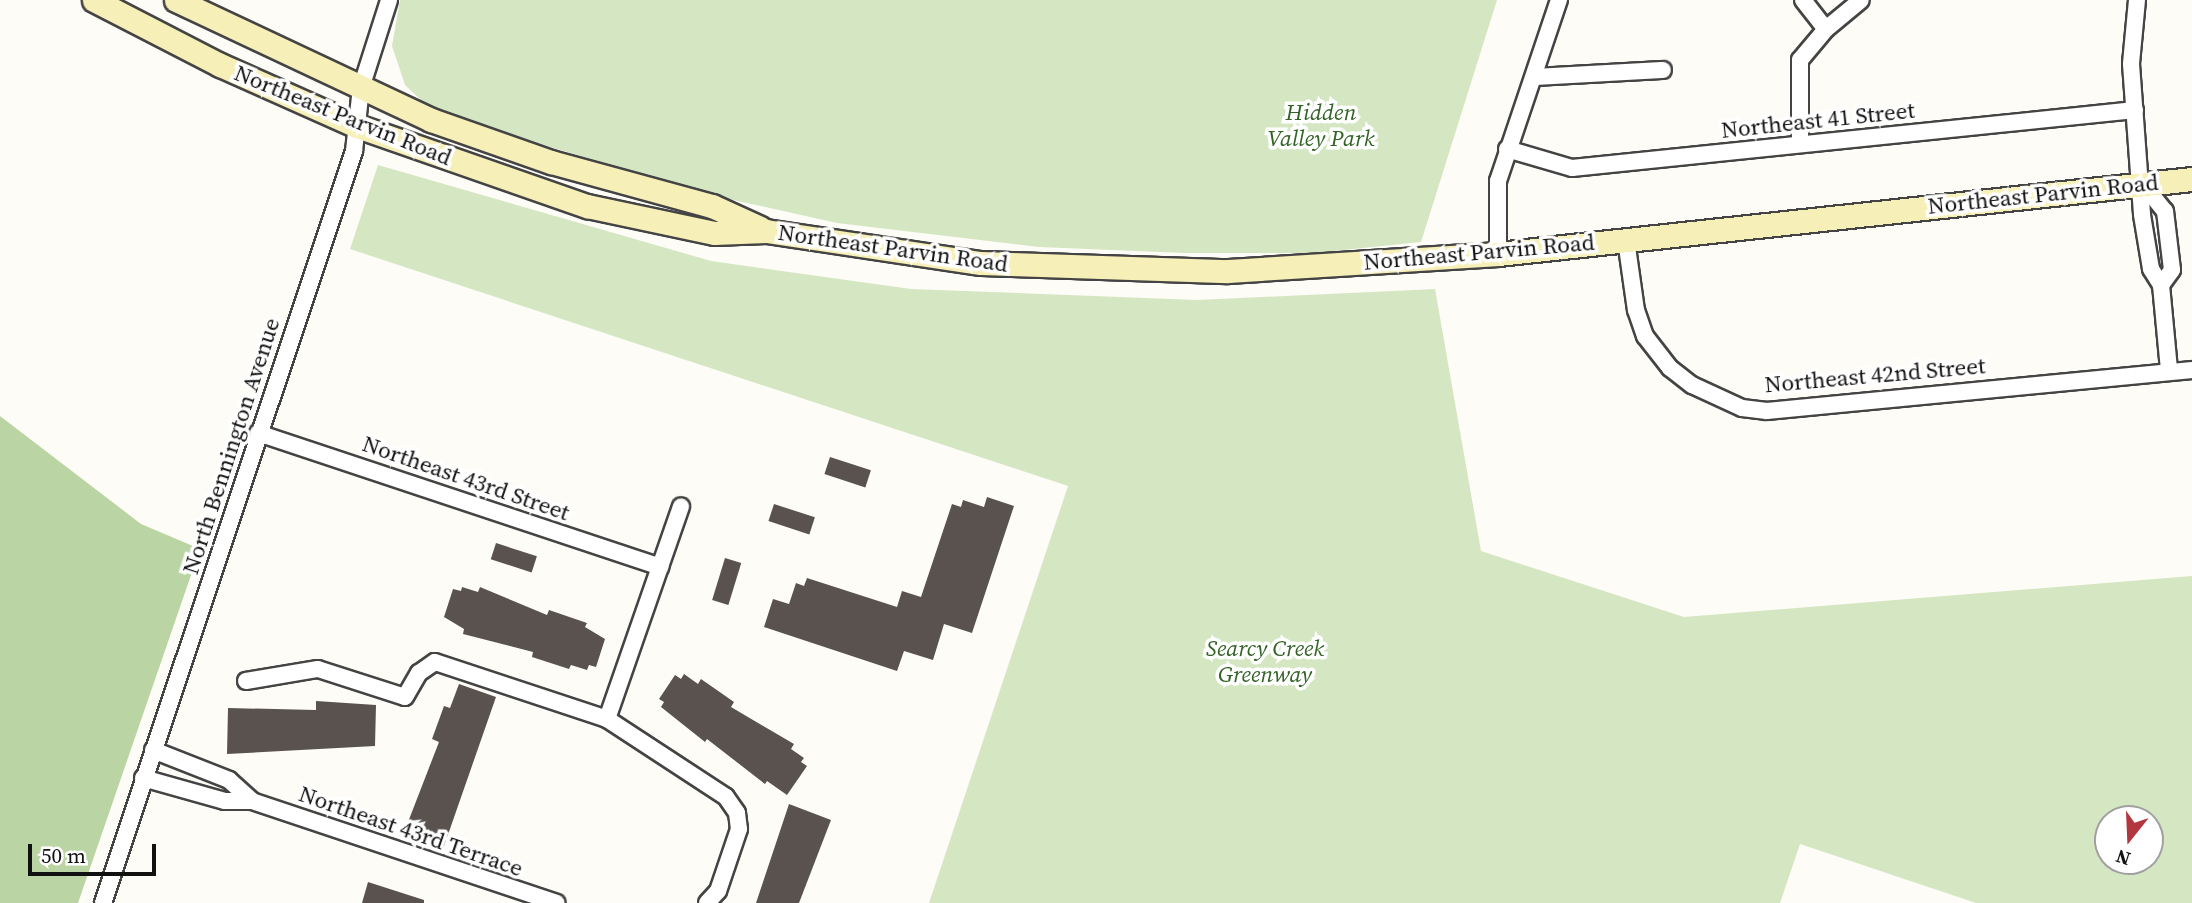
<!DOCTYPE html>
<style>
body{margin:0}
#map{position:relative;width:2192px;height:903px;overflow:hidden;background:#fefcf6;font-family:"Source Serif 4",serif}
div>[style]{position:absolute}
.green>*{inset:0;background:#d5e6c2}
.forest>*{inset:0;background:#bad5a3}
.building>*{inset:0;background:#59524e;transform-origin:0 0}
.roads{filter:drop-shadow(2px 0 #444) drop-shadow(-2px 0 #444) drop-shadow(0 2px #444) drop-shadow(0 -2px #444)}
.street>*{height:16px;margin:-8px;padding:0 8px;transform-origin:8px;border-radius:8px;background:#fff}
.secondary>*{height:23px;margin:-11.5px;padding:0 11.5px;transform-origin:11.5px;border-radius:11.5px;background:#f7efb8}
span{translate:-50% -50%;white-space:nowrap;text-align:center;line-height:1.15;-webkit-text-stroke:7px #fff;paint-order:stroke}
.park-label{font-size:23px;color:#346327;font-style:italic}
.street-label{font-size:23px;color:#111}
.north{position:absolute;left:2094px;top:805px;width:70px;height:70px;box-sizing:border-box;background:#fff;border:2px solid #a0a0a0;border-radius:50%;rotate:198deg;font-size:19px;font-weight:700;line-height:28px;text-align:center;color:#111}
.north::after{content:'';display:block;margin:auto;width:24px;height:32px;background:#b3373e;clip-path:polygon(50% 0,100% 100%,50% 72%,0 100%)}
.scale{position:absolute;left:28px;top:844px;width:128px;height:32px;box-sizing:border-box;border:4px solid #111;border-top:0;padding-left:9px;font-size:21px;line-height:24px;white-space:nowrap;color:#111;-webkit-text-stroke:5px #fff;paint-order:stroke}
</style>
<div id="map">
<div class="green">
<div style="clip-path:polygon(400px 0,1497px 0,1421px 242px,1314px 253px,1184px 253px,1039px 247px,837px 223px,711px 195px,494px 130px,424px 103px,405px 85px,392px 46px)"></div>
<div style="clip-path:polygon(evenodd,378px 165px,711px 261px,911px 289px,1197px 300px,1435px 289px,1481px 551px,1684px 617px,2192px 576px,2192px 903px,1976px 903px,1800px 844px,1780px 903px,929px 903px,1068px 486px,350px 249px,378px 165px,2150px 819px,2150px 861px,2108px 861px,2108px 819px,2150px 819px)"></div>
</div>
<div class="forest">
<div style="clip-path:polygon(0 416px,141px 524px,200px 549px,78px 903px,0 903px)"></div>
</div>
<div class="building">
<div style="left:830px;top:457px;width:43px;height:18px;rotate:18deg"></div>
<div style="clip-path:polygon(987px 497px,1014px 506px,972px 633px,944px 624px,933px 660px,904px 651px,897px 671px,764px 627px,773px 599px,789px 604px,796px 583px,804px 586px,807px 578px,897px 607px,902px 591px,921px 597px,952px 504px,961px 507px,963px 500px,984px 507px)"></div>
<div style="left:774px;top:504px;width:43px;height:18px;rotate:18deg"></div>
<div style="left:496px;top:543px;width:43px;height:17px;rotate:18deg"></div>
<div style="left:725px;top:558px;width:17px;height:44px;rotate:17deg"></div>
<div style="clip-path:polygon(462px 587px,478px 592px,480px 587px,547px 615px,549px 610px,587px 623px,585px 627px,605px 639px,596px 667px,589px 665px,587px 670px,571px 665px,569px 669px,532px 657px,533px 652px,463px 634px,464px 629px,444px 617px,453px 589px,461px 591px)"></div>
<div style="clip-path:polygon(684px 674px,698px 684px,701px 679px,734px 702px,731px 707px,794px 744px,791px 749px,804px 758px,801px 762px,807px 766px,787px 795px,767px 781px,765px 784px,707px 739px,705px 742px,661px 707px,664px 702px,659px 699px,675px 675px,681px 679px)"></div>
<div style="clip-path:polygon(459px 684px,496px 697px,443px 849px,403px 835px,439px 742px,432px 739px,444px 706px,450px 708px)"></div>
<div style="clip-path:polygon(316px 701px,376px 705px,375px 746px,227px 754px,228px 708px,316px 710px)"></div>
<div style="clip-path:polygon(789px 804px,831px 820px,799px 903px,756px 903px)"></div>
<div style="clip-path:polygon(368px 882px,424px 900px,424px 903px,362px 903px)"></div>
</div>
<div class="roads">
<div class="street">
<div style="left:1803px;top:0;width:37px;rotate:52deg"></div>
<div style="left:2137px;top:0;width:64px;rotate:95.4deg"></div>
<div style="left:2131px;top:64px;width:151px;rotate:85.8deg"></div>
<div style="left:2142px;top:215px;width:55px;rotate:80.5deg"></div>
<div style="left:2151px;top:269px;width:19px;rotate:58deg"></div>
<div style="left:2161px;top:285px;width:85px;rotate:84.6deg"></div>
<div style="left:1534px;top:77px;width:129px;rotate:-3.1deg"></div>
<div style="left:1800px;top:144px;width:84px;rotate:-90deg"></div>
<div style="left:1800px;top:60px;width:40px;rotate:-50deg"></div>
<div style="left:1826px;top:29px;width:45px;rotate:-39.6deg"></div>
<div style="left:1507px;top:149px;width:68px;rotate:16.3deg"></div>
<div style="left:1572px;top:168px;width:566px;rotate:-5.88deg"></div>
<div style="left:2142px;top:183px;width:36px;rotate:51deg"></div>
<div style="left:2165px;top:211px;width:59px;rotate:83.2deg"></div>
<div style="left:2172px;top:270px;width:19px;rotate:126deg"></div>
<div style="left:1626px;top:240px;width:71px;rotate:81.9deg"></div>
<div style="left:1636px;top:310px;width:28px;rotate:71deg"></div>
<div style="left:1645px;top:336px;width:41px;rotate:52deg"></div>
<div style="left:1670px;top:368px;width:28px;rotate:38deg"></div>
<div style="left:1692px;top:385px;width:55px;rotate:24.7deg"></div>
<div style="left:1742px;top:408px;width:25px;rotate:7deg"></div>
<div style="left:1767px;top:411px;width:427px;rotate:-5.5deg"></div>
<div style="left:1498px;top:254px;width:73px;rotate:-90deg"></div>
<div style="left:1498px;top:181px;width:191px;rotate:-71.4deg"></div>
<div style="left:258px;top:433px;width:424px;rotate:18.4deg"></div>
<div style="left:246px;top:681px;width:73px;rotate:-9.5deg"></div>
<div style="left:318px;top:669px;width:91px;rotate:17.8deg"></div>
<div style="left:405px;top:697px;width:28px;rotate:-60deg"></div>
<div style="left:419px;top:673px;width:19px;rotate:-35deg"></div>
<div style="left:435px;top:662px;width:181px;rotate:18.3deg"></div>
<div style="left:607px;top:719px;width:142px;rotate:33.2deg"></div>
<div style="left:726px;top:797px;width:19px;rotate:55deg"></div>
<div style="left:737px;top:813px;width:16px;rotate:83deg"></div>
<div style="left:739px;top:829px;width:65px;rotate:108.7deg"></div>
<div style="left:718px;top:891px;width:16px;rotate:133deg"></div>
<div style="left:607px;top:719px;width:225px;rotate:-70.8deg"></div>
<div style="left:153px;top:750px;width:82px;rotate:21.5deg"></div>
<div style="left:229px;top:780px;width:31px;rotate:42deg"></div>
<div style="left:143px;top:778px;width:85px;rotate:15.7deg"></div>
<div style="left:225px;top:801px;width:27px"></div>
<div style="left:252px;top:801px;width:321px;rotate:18.5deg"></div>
<div style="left:103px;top:903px;width:793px;rotate:-71.54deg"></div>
<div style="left:354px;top:151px;width:63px;rotate:-83.7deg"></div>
<div style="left:361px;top:88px;width:92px;rotate:-72.3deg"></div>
</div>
<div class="secondary">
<div style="left:94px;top:0;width:142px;rotate:27.3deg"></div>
<div style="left:220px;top:65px;width:150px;rotate:24deg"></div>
<div style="left:357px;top:126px;width:244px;rotate:19.2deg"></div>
<div style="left:587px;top:206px;width:130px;rotate:12deg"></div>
<div style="left:714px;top:233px;width:52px;rotate:-2.2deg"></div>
<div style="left:766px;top:231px;width:217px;rotate:8.5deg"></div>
<div style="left:981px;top:263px;width:247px;rotate:1.9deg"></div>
<div style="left:1228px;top:271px;width:271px;rotate:-3.6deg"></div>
<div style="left:1498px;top:254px;width:698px;rotate:-6.17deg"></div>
<div style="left:176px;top:0;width:282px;rotate:25.2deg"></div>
<div style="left:431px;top:120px;width:127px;rotate:19.3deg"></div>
<div style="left:551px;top:162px;width:167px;rotate:15.3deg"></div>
<div style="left:712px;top:206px;width:53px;rotate:24.6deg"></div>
</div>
</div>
<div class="park-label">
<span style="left:1321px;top:125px">Hidden<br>Valley Park</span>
<span style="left:1265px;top:661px">Searcy Creek<br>Greenway</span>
</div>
<div class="street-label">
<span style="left:343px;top:115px;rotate:22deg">Northeast Parvin Road</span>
<span style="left:1818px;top:120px;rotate:-6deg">Northeast 41 Street</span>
<span style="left:2043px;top:194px;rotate:-6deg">Northeast Parvin Road</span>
<span style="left:893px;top:248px;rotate:8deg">Northeast Parvin Road</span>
<span style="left:1479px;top:252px;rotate:-5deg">Northeast Parvin Road</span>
<span style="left:1875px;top:375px;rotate:-5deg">Northeast 42nd Street</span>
<span style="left:231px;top:446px;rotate:-72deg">North Bennington Avenue</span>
<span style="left:466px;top:478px;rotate:19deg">Northeast 43rd Street</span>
<span style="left:411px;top:831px;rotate:19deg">Northeast 43rd Terrace</span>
</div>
<div class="north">N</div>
<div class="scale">50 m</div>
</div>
